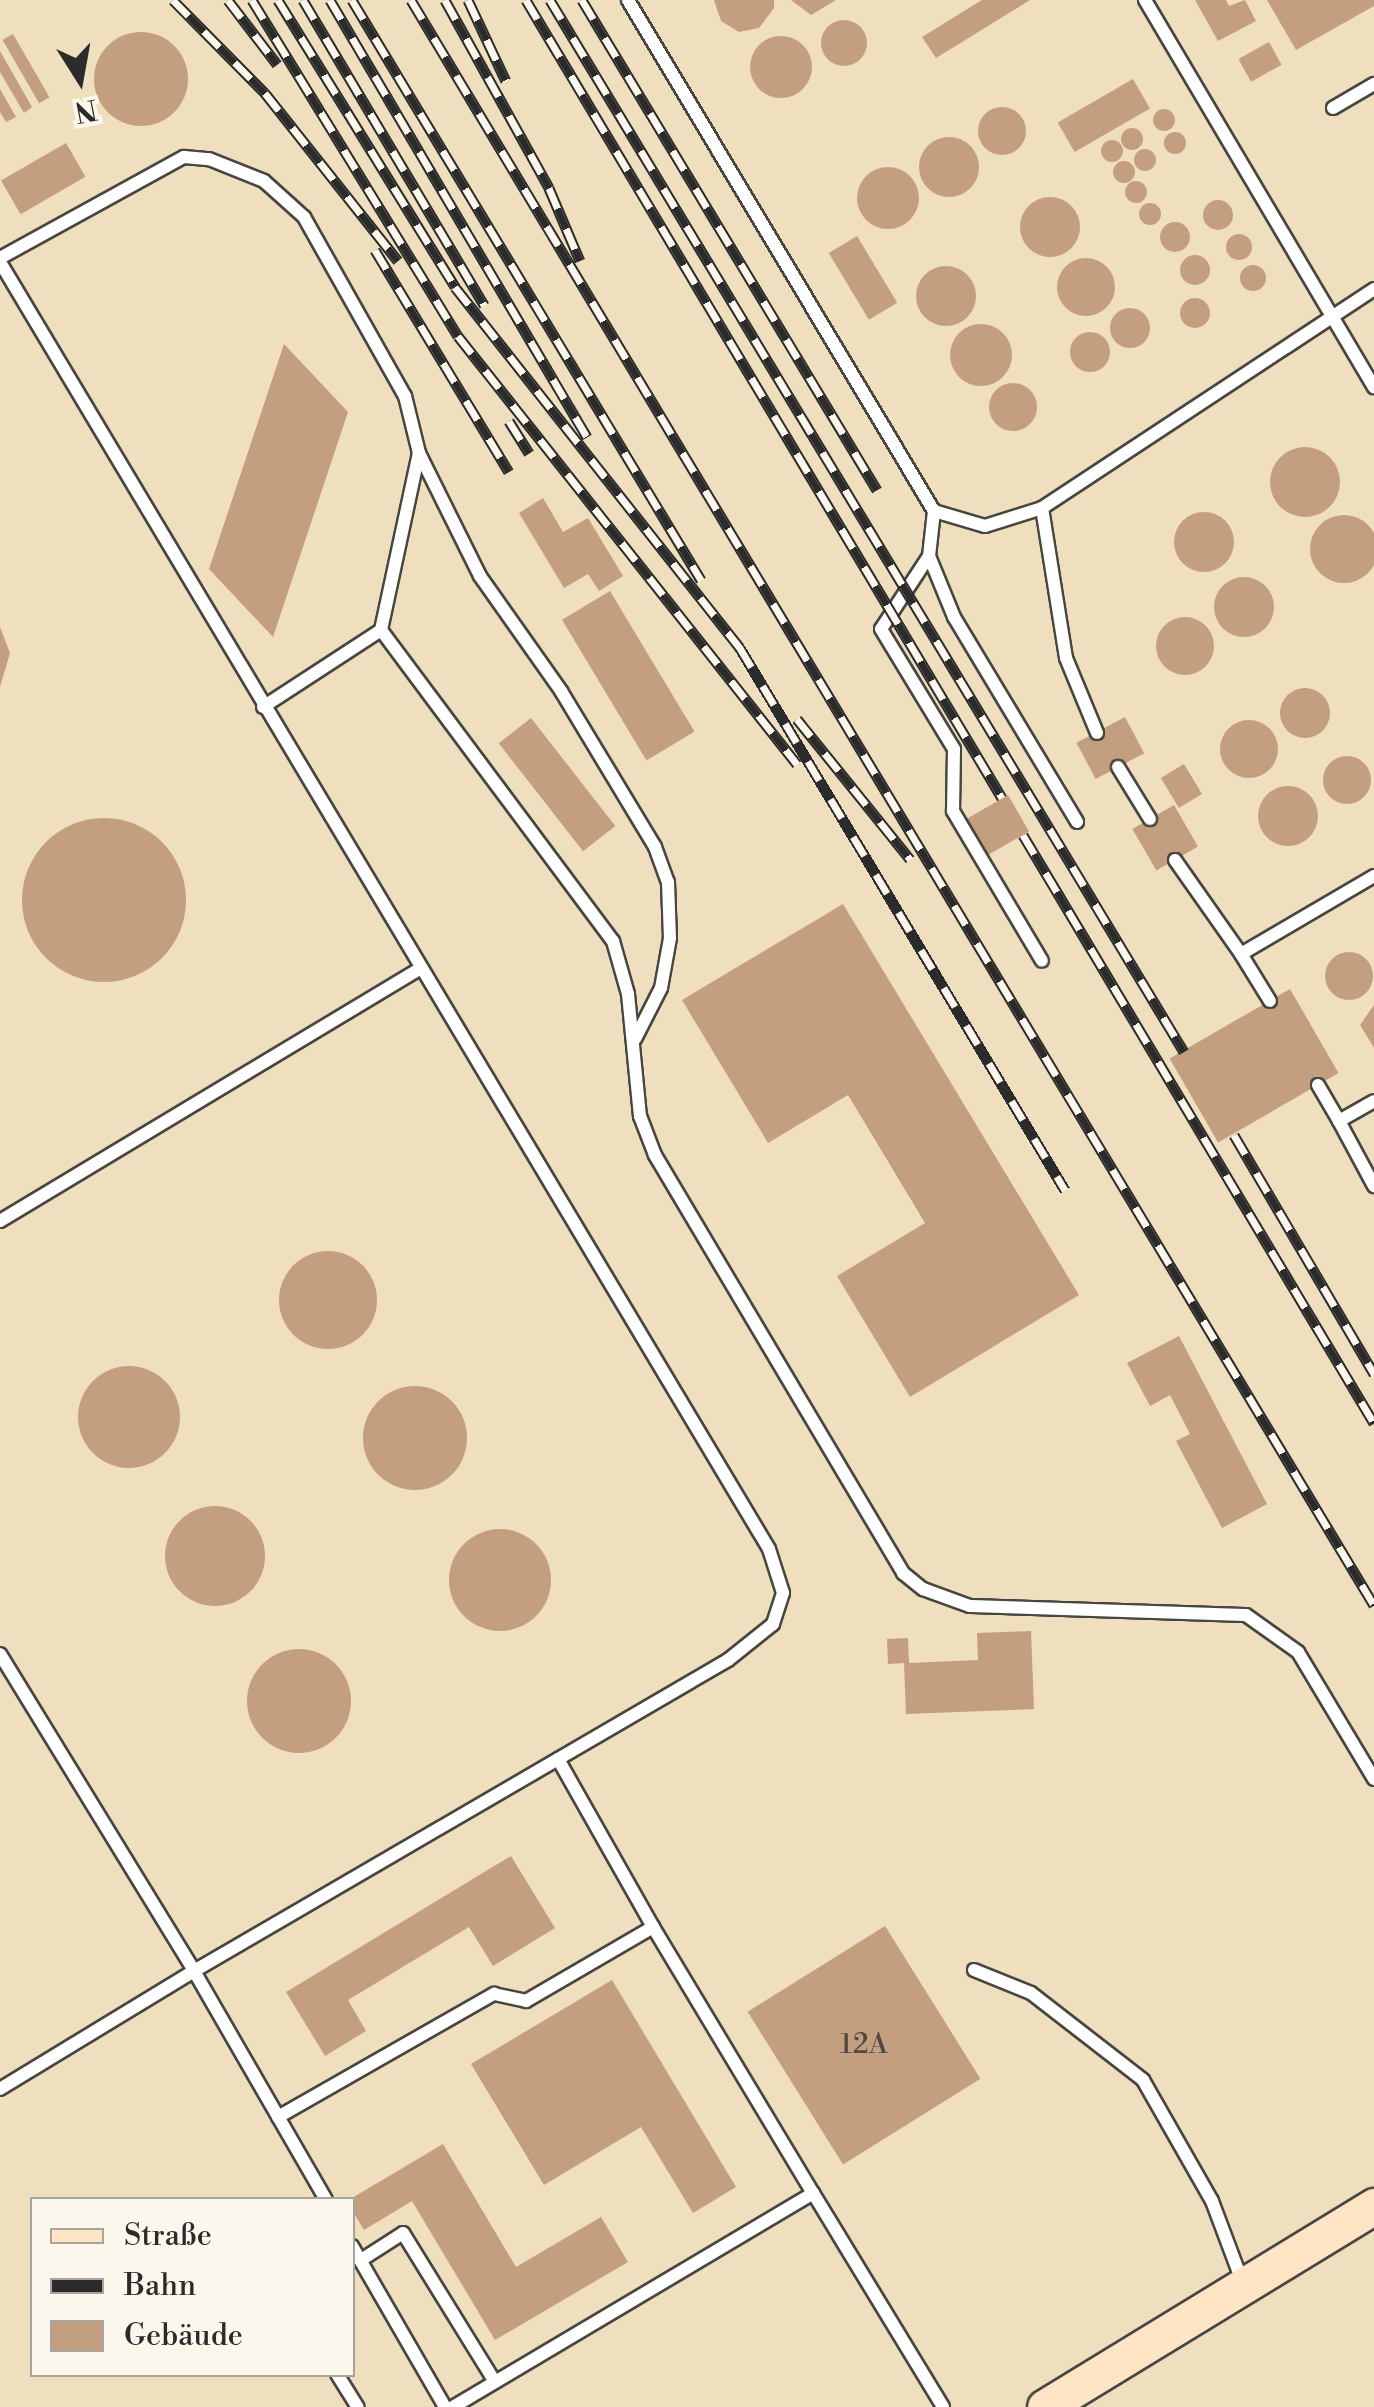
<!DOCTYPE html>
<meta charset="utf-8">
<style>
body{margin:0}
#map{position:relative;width:1374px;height:2407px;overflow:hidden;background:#efdfbf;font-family:"Libre Bodoni",serif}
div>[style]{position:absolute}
.building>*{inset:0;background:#c49f7f;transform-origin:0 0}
.round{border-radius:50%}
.roads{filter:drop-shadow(2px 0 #484641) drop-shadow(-2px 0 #484641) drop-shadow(0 2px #484641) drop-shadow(0 -2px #484641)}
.lane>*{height:12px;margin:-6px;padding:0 6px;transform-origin:6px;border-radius:6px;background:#fff}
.secondary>*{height:35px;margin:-17.5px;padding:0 17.5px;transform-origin:17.5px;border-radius:17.5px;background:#ffe4c6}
.rail>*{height:11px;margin-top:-5.5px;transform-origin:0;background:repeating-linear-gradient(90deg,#fbf7ec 0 22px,#2b2b2b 0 44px);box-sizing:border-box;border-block:2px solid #2b2b2b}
span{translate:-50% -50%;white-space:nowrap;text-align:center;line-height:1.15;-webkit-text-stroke:8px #fbf7ec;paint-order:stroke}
.number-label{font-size:28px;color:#514840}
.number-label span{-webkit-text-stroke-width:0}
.legend{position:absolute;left:30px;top:2197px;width:325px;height:180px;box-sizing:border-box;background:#fbf7ec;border:2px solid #a8a59f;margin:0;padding:12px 18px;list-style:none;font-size:30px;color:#2b2b2b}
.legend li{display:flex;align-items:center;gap:20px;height:50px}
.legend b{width:50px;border:2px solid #a8a59f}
.north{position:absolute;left:30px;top:30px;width:100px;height:100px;-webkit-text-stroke:8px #fbf7ec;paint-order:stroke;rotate:169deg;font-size:28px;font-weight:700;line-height:40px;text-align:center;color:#2b2b2b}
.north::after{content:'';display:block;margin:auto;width:35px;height:45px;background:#2b2b2b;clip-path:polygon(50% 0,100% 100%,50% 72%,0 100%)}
</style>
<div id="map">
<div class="building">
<div style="clip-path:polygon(714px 0,774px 0,774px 8px,759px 28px,739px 32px,721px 21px)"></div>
<div style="clip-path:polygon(791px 0,836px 0,811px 15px)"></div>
<div style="clip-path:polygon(982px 0,1030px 0,936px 58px,922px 37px)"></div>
<div style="clip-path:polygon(1195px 0,1226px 0,1229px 6px,1245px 0,1256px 21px,1218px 41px)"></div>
<div style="clip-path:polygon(1267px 0,1374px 0,1374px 6px,1296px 50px)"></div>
<div class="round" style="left:821px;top:20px;width:46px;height:46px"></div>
<div class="round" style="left:94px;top:32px;width:94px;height:94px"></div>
<div style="left:13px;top:34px;width:73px;height:12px;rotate:60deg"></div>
<div class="round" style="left:750px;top:36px;width:62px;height:62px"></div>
<div style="left:1269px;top:42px;width:26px;height:35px;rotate:61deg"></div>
<div style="clip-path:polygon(0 51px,32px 107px,24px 113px,0 72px)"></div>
<div style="left:1133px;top:79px;width:34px;height:87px;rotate:60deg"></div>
<div style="clip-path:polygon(0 89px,16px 117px,6px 122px,0 112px)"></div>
<div class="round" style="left:978px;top:107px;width:48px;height:48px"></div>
<div class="round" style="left:1153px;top:109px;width:22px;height:22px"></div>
<div class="round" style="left:1121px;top:128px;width:22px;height:22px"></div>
<div class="round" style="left:1164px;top:132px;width:22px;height:22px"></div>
<div class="round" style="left:919px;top:137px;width:60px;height:60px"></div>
<div class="round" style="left:1101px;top:140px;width:22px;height:22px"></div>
<div style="left:66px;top:143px;width:39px;height:75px;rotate:60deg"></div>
<div class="round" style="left:1134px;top:149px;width:22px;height:22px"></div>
<div class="round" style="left:1113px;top:161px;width:22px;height:22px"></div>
<div class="round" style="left:857px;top:167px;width:62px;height:62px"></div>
<div class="round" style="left:1125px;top:181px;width:22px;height:22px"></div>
<div class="round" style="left:1020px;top:197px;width:60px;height:60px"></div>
<div class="round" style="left:1203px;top:200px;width:30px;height:30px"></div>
<div class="round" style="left:1139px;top:203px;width:22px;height:22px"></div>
<div class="round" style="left:1160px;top:222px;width:30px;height:30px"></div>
<div class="round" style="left:1226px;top:234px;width:26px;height:26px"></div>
<div style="left:857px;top:236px;width:78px;height:33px;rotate:59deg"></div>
<div class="round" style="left:1180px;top:255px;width:30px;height:30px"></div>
<div class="round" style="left:1057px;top:258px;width:58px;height:58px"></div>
<div class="round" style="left:1240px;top:265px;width:26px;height:26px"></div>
<div class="round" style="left:916px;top:266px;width:60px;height:60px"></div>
<div class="round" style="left:1180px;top:298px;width:30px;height:30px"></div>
<div class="round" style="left:1110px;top:308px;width:40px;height:40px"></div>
<div class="round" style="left:950px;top:324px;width:62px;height:62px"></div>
<div class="round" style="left:1070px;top:332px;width:40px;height:40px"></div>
<div style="clip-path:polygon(284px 344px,348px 412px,273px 637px,209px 569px)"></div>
<div class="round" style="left:989px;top:383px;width:48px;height:48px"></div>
<div class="round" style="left:1270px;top:447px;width:70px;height:70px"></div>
<div style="clip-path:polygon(543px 498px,563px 532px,588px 518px,623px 576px,599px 591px,588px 574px,564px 588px,519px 513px)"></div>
<div class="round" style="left:1174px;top:512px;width:60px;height:60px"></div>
<div class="round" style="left:1310px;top:515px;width:68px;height:68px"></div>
<div class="round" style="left:1214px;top:577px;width:60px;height:60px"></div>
<div style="left:610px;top:591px;width:164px;height:56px;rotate:59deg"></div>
<div class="round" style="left:1156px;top:617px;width:58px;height:58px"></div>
<div style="clip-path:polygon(0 627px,10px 653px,0 687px)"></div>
<div class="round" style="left:1280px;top:688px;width:50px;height:50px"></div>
<div style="left:1125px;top:717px;width:41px;height:55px;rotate:62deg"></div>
<div style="left:531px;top:718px;width:137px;height:41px;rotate:52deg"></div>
<div class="round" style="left:1220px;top:720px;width:58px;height:58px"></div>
<div class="round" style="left:1323px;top:756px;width:48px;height:48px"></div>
<div style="left:1184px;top:764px;width:35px;height:27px;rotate:59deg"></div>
<div class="round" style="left:1258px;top:786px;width:60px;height:60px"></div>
<div style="left:1008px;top:795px;width:42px;height:51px;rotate:60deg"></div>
<div style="left:1174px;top:805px;width:48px;height:48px;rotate:60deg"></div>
<div class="round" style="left:22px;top:818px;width:164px;height:164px"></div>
<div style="clip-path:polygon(843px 904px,1079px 1295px,910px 1397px,837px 1276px,925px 1223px,848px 1095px,768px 1143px,682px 1000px)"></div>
<div class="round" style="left:1325px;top:952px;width:48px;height:48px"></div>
<div style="left:1290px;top:989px;width:97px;height:139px;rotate:60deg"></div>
<div style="clip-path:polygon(1374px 1005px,1374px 1048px,1360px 1025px)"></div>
<div class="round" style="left:279px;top:1251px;width:98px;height:98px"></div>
<div style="clip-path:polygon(1179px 1336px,1267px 1504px,1222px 1528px,1176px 1441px,1190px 1434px,1170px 1395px,1150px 1406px,1127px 1363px)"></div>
<div class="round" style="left:78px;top:1366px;width:102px;height:102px"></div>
<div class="round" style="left:363px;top:1386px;width:104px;height:104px"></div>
<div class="round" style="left:165px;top:1506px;width:100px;height:100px"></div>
<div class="round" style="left:449px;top:1529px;width:102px;height:102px"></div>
<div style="clip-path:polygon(1031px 1631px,1034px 1709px,906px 1714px,904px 1663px,888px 1664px,887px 1639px,908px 1638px,909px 1663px,978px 1660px,977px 1633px)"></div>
<div class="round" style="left:247px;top:1649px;width:104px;height:104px"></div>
<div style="clip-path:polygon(511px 1856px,555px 1928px,493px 1966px,469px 1927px,348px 2000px,366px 2031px,325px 2056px,286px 1992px)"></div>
<div style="left:885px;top:1926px;width:180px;height:162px;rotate:58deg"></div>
<div style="clip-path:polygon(612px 1980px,736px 2187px,693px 2213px,641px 2127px,544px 2185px,471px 2064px)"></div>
<div style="clip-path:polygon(443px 2144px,516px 2267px,601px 2217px,628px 2262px,495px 2340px,412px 2201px,364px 2230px,352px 2210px,352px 2198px)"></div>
</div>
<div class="roads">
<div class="lane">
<div style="left:628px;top:0;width:596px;rotate:59.09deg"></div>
<div style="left:934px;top:511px;width:53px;rotate:16.4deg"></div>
<div style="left:985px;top:526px;width:60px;rotate:-17.5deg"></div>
<div style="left:1042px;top:508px;width:398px;rotate:-33.4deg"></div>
<div style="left:1145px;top:0;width:450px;rotate:59.4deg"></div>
<div style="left:1333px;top:108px;width:48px;rotate:-30.3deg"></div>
<div style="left:0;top:258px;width:210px;rotate:-28.8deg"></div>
<div style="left:184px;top:157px;width:25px;rotate:5deg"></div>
<div style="left:209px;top:159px;width:59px;rotate:21.8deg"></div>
<div style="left:264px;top:181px;width:54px;rotate:42deg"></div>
<div style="left:304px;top:217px;width:206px;rotate:60.6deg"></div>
<div style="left:405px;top:396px;width:59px;rotate:76.2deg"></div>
<div style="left:419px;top:453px;width:137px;rotate:63.6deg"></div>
<div style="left:480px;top:576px;width:141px;rotate:54.8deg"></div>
<div style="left:561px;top:691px;width:182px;rotate:58.9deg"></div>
<div style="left:655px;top:847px;width:37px;rotate:70deg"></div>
<div style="left:668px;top:882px;width:56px;rotate:88deg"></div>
<div style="left:670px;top:938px;width:51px;rotate:100.2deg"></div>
<div style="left:661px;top:988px;width:57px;rotate:117deg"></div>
<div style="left:0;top:262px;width:1499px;rotate:59.14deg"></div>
<div style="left:769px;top:1549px;width:46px;rotate:72.3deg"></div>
<div style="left:783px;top:1593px;width:33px;rotate:108deg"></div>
<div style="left:773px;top:1624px;width:58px;rotate:141.3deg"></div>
<div style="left:728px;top:1660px;width:618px;rotate:149.78deg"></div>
<div style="left:194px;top:1971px;width:264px;rotate:60deg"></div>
<div style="left:1042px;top:508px;width:152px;rotate:80.9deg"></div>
<div style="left:1066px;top:658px;width:81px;rotate:67.5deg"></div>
<div style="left:934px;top:511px;width:45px;rotate:96.3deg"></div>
<div style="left:929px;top:556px;width:66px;rotate:67.7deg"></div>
<div style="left:954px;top:617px;width:239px;rotate:59deg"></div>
<div style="left:929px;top:556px;width:87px;rotate:123.3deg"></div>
<div style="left:881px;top:629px;width:140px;rotate:58.7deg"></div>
<div style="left:954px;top:749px;width:62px;rotate:90.9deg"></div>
<div style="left:953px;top:811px;width:174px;rotate:59.3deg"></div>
<div style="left:381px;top:630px;width:388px;rotate:53.3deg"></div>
<div style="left:613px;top:941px;width:55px;rotate:74.2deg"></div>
<div style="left:628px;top:994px;width:123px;rotate:84.4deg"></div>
<div style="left:640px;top:1116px;width:42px;rotate:69deg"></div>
<div style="left:655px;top:1155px;width:486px;rotate:59.3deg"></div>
<div style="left:903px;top:1573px;width:26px;rotate:39deg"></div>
<div style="left:923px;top:1589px;width:50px;rotate:19.9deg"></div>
<div style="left:970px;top:1606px;width:276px;rotate:1.9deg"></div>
<div style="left:1246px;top:1615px;width:64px;rotate:35.4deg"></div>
<div style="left:1298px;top:1652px;width:148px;rotate:59.1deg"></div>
<div style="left:263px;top:707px;width:141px;rotate:-33.1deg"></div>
<div style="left:381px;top:630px;width:181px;rotate:-77.9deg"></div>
<div style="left:1118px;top:767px;width:61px;rotate:58.4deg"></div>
<div style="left:1175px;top:860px;width:115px;rotate:54.9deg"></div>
<div style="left:1241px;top:954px;width:154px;rotate:-30.4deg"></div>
<div style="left:1241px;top:954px;width:55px;rotate:58.3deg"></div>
<div style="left:1318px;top:1085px;width:42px;rotate:59.7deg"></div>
<div style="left:1339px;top:1121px;width:40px;rotate:-29.7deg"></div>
<div style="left:1339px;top:1121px;width:74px;rotate:61.7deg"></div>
<div style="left:0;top:1221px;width:489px;rotate:-31deg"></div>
<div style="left:0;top:1654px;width:372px;rotate:58.5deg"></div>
<div style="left:194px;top:1971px;width:227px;rotate:148.7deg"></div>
<div style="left:558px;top:1759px;width:193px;rotate:60.5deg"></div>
<div style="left:974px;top:1970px;width:61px;rotate:22deg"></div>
<div style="left:1031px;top:1993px;width:142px;rotate:37.8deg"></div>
<div style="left:1143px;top:2080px;width:139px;rotate:60.3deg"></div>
<div style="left:1212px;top:2201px;width:85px;rotate:69.4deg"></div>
<div style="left:278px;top:2117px;width:249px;rotate:-29.7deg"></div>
<div style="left:494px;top:1994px;width:33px;rotate:12deg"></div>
<div style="left:526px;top:2001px;width:147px;rotate:-30.2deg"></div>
<div style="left:653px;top:1927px;width:310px;rotate:59deg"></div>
<div style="left:352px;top:2246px;width:186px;rotate:60deg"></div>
<div style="left:361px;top:2260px;width:50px;rotate:-32.7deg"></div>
<div style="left:403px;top:2233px;width:175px;rotate:58.3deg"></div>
<div style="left:337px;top:2374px;width:39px;rotate:58deg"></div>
<div style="left:453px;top:2407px;width:419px;rotate:-30.7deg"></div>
<div style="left:813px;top:2193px;width:250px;rotate:58.7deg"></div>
</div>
<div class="secondary">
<div style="left:1045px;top:2407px;width:386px;rotate:-31.4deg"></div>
</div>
</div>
<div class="rail">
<div style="left:173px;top:0;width:131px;rotate:45.3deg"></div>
<div style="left:265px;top:93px;width:214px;rotate:51.6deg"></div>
<div style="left:228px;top:0;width:81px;rotate:52.6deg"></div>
<div style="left:252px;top:0;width:394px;rotate:58.5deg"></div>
<div style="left:458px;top:336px;width:546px;rotate:51.62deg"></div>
<div style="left:278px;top:0;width:337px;rotate:58.3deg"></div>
<div style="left:455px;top:287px;width:460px;rotate:51.7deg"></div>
<div style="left:740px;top:648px;width:632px;rotate:59.05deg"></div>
<div style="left:303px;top:0;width:355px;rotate:59.3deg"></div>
<div style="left:330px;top:0;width:507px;rotate:59.54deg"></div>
<div style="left:352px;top:0;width:677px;rotate:58.96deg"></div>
<div style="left:411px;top:0;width:1872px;rotate:59.04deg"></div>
<div style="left:445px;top:0;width:215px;rotate:61deg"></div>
<div style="left:549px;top:188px;width:79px;rotate:67deg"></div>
<div style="left:468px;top:0;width:89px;rotate:64.9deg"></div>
<div style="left:526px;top:0;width:929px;rotate:59.18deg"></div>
<div style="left:550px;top:0;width:1228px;rotate:58.92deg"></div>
<div style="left:582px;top:0;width:572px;rotate:58.95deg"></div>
<div style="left:375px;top:250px;width:259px;rotate:58.9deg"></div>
<div style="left:509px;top:421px;width:38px;rotate:58deg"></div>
<div style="left:797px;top:719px;width:180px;rotate:51.1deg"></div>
<div style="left:1023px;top:835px;width:685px;rotate:59.17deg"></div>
<div style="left:1234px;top:1135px;width:277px;rotate:59.6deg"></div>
</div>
<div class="number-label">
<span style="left:864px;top:2045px">12A</span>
</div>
<ul class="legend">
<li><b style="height:12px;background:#ffe4c6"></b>Straße</li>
<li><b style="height:12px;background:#2b2b2b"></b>Bahn</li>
<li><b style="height:28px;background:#c49f7f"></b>Gebäude</li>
</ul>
<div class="north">N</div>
</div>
